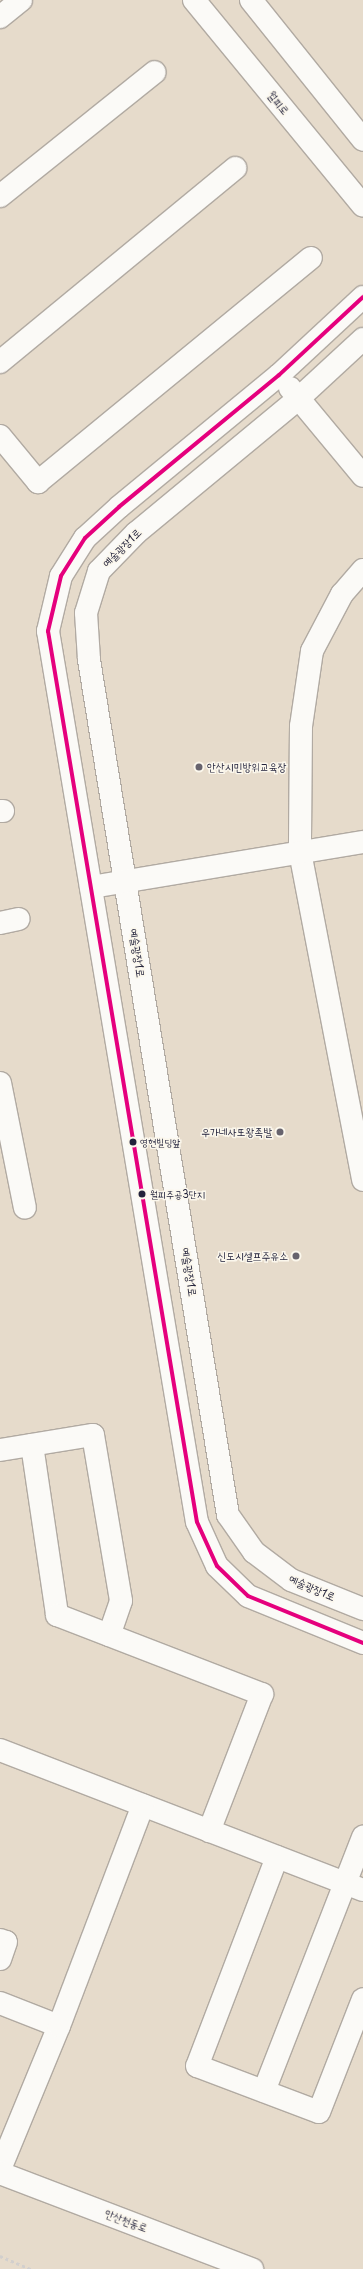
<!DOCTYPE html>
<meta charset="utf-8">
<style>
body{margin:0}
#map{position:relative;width:363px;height:2269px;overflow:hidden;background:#e6dbcb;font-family:"Playpen Sans","Poor Story",sans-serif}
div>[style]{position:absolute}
.path>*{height:2.5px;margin-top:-1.25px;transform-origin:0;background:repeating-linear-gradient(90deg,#d2cfcd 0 3px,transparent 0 6px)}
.roads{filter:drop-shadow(1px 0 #b1aaa2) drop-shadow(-1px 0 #b1aaa2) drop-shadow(0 1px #b1aaa2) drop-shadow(0 -1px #b1aaa2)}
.minor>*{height:22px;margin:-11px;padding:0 11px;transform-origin:11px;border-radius:11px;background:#fbfaf7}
.bus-1>*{height:4px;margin:-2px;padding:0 2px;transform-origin:2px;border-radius:2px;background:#e5007d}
.dots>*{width:11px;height:11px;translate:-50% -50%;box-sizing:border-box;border:2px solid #fbf7ec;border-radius:50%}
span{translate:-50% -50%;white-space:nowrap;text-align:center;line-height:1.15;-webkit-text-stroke:3px #fbf7ec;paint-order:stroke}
.bus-label{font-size:10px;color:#22223b}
.left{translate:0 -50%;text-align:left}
.street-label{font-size:11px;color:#22223b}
.poi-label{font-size:11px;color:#22223b}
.right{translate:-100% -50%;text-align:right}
</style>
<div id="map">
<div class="path">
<div style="left:0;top:2256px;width:34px;rotate:23deg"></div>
</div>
<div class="roads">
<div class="minor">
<div style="left:194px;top:0;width:266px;rotate:50.6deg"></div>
<div style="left:251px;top:0;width:179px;rotate:51.3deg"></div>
<div style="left:0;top:17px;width:27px;rotate:-39deg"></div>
<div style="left:0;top:196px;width:198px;rotate:-38.7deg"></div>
<div style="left:363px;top:297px;width:115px;rotate:137.1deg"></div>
<div style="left:279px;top:375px;width:207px;rotate:140.5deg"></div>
<div style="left:119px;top:507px;width:46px;rotate:137.6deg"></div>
<div style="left:85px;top:538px;width:45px;rotate:122.3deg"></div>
<div style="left:61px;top:576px;width:57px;rotate:103.3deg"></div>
<div style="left:48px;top:631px;width:903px;rotate:80.51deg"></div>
<div style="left:197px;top:1522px;width:48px;rotate:65.6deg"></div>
<div style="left:217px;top:1566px;width:43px;rotate:44.1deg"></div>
<div style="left:248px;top:1596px;width:124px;rotate:22.2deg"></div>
<div style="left:363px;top:339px;width:88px;rotate:137.3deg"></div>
<div style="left:298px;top:399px;width:210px;rotate:140.4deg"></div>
<div style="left:136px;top:533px;width:53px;rotate:134.2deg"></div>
<div style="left:99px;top:571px;width:44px;rotate:107.2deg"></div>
<div style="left:86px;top:613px;width:47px;rotate:86.3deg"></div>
<div style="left:89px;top:660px;width:866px;rotate:80.77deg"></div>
<div style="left:228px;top:1515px;width:45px;rotate:54.9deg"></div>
<div style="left:254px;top:1552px;width:46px;rotate:37.1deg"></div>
<div style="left:291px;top:1580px;width:78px;rotate:21.9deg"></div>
<div style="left:0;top:362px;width:305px;rotate:-39.5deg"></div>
<div style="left:290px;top:388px;width:114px;rotate:50.3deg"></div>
<div style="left:0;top:436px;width:60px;rotate:50.4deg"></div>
<div style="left:38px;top:482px;width:353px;rotate:-39.4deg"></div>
<div style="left:363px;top:570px;width:32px;rotate:131deg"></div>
<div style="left:342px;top:594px;width:64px;rotate:117.8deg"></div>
<div style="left:312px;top:651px;width:76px;rotate:98.3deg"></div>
<div style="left:301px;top:726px;width:126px;rotate:90.5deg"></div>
<div style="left:300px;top:852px;width:334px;rotate:79.1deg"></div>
<div style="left:0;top:811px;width:3px"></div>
<div style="left:91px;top:887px;width:276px;rotate:-9.4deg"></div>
<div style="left:0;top:923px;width:19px;rotate:-12deg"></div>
<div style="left:0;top:1083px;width:127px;rotate:78.7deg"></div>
<div style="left:32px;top:1445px;width:172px;rotate:81.6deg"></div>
<div style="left:57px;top:1615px;width:220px;rotate:21.1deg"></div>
<div style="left:262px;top:1694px;width:147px;rotate:111.1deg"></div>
<div style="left:0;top:1450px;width:94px;rotate:-9.2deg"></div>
<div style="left:93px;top:1435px;width:168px;rotate:80.4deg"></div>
<div style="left:121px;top:1601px;width:36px;rotate:109deg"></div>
<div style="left:0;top:1750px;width:389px;rotate:21.1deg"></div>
<div style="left:277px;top:1857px;width:224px;rotate:110.9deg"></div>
<div style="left:197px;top:2066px;width:130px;rotate:20.7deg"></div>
<div style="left:319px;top:2112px;width:121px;rotate:-68.7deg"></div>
<div style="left:0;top:1940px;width:6px;rotate:18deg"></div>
<div style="left:6px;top:1942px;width:18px;rotate:109deg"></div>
<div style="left:0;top:2003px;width:63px;rotate:21.3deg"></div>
<div style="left:264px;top:2091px;width:273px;rotate:-68.7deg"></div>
<div style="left:0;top:2169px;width:155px;rotate:-67.6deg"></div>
<div style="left:59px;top:2026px;width:236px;rotate:-69.2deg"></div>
<div style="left:0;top:2173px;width:270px;rotate:20.9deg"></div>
</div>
</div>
<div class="bus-1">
<div style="left:363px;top:297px;width:115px;rotate:137.1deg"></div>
<div style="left:279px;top:375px;width:207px;rotate:140.5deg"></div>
<div style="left:119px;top:507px;width:46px;rotate:137.6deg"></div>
<div style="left:85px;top:538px;width:45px;rotate:122.3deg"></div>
<div style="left:61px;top:576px;width:57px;rotate:103.3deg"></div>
<div style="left:48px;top:631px;width:903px;rotate:80.51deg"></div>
<div style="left:197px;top:1522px;width:48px;rotate:65.6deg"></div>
<div style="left:217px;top:1566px;width:43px;rotate:44.1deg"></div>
<div style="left:248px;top:1596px;width:124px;rotate:22.2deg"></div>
</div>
<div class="dots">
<div style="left:199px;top:767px;background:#67636d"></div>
<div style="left:280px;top:1132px;background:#67636d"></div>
<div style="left:133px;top:1142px;background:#22223b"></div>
<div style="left:142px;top:1194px;background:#22223b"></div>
<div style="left:296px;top:1256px;background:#67636d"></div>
</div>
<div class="bus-label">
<span class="left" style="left:140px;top:1142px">영현빌딩앞</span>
<span class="left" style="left:150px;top:1194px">월피주공3단지</span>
</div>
<div class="street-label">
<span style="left:278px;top:103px;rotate:51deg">월피로</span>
<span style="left:122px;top:548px;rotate:-45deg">예술광장1로</span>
<span style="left:137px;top:953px;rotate:81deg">예술광장1로</span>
<span style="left:189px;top:1272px;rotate:81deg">예술광장1로</span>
<span style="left:312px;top:1588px;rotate:23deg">예술광장1로</span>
<span style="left:126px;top:2221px;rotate:21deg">안산천동로</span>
</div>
<div class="poi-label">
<span class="left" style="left:207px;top:767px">안산시민방위교육장</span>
<span class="right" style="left:272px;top:1132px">우가네사또왕족발</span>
<span class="right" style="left:288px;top:1256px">신도시셀프주유소</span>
</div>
</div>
